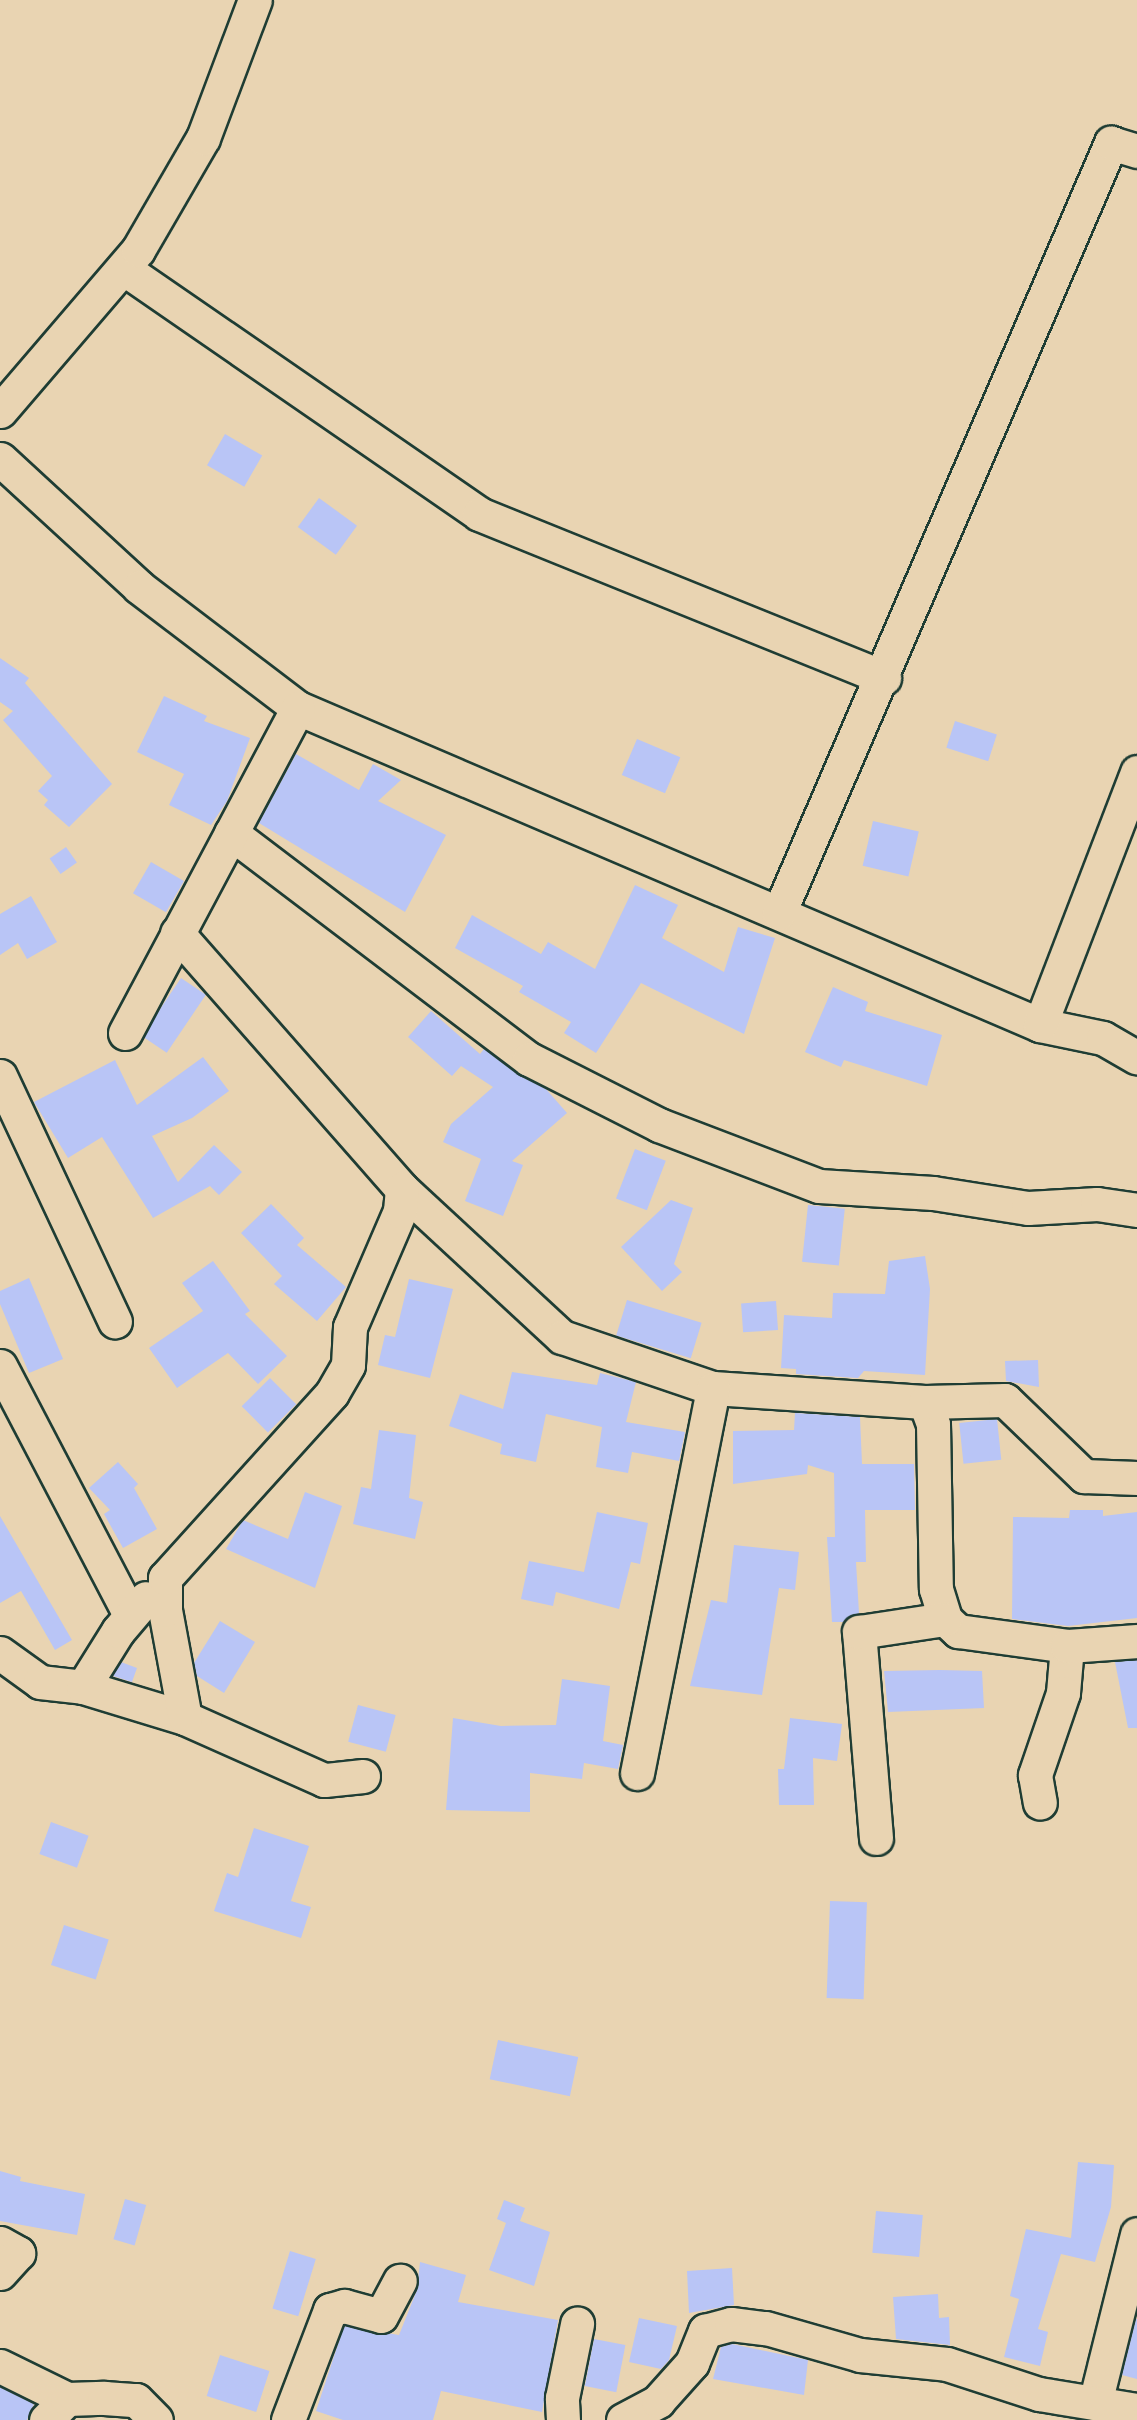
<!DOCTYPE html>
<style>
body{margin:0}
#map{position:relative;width:1137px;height:2420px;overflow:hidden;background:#e9d4b2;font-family:"Architects Daughter",sans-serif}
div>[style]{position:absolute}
.building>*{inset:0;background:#b9c5f6;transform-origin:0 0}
.roads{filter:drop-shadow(2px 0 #1f3d34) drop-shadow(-2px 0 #1f3d34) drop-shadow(0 2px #1f3d34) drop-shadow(0 -2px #1f3d34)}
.minor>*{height:33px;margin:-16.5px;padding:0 16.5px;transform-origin:16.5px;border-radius:16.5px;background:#e9d4b2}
span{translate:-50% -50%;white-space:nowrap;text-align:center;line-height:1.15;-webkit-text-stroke:5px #e9d4b2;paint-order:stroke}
</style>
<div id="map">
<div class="building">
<div style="left:225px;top:434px;width:43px;height:36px;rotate:30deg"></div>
<div style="left:319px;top:498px;width:47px;height:36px;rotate:36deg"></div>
<div style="clip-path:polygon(0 658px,29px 678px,25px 683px,112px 784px,69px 827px,44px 805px,48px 800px,38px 791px,52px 776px,3px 720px,13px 711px,0 702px)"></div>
<div style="clip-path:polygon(164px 696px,207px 716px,204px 721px,250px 738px,227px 801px,211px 825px,169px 805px,184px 774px,137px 752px)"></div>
<div style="left:955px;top:721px;width:44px;height:28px;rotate:18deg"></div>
<div style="left:637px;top:739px;width:47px;height:39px;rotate:23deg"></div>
<div style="clip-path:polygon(296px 754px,359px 790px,373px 764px,401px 780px,378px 801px,446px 835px,405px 912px,259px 823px)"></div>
<div style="left:873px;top:821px;width:47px;height:46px;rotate:13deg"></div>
<div style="left:66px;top:847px;width:19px;height:20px;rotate:55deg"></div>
<div style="left:151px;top:862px;width:38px;height:36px;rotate:30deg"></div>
<div style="clip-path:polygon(635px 885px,678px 905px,662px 938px,724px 972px,738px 927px,775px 938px,744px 1034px,641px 983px,596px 1053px,564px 1033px,571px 1022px,519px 992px,523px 986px,455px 948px,472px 915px,541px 954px,548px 942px,595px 969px)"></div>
<div style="clip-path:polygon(31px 896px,57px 942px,27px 959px,18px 943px,0 955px,0 914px)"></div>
<div style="left:181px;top:978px;width:30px;height:70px;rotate:34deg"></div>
<div style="clip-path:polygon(833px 987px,868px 1002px,865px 1011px,942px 1035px,927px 1086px,844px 1060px,841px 1067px,805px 1052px)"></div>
<div style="clip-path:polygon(431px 1011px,480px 1054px,484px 1049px,546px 1089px,567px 1113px,512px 1161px,523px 1165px,503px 1216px,465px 1201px,481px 1159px,443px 1142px,451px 1124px,493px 1087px,461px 1066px,452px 1076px,408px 1037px)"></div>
<div style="clip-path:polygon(203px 1057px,229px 1091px,192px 1118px,152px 1136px,178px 1182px,214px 1145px,242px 1172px,219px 1195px,210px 1186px,153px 1218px,102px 1137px,68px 1158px,34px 1102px,115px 1060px,137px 1105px)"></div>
<div style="left:635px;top:1149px;width:33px;height:53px;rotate:21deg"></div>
<div style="clip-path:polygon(671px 1200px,693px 1208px,674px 1264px,682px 1272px,662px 1291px,621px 1247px)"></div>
<div style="clip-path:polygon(271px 1204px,304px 1238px,297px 1245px,346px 1287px,317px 1321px,274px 1284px,282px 1276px,241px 1233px)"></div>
<div style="left:808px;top:1205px;width:37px;height:57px;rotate:6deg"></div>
<div style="clip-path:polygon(925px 1256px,930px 1289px,925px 1375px,864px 1371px,858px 1378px,796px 1374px,796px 1369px,781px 1368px,784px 1315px,832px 1318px,833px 1293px,885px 1294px,889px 1261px)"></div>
<div style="clip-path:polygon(213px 1261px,250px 1311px,245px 1314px,287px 1356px,258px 1384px,228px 1353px,177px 1388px,149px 1348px,203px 1311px,182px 1283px)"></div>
<div style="clip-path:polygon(29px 1278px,63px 1359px,29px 1373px,0 1304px,0 1291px)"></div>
<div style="clip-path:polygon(409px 1279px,453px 1289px,430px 1378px,378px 1365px,385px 1335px,395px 1337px)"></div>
<div style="left:627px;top:1300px;width:78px;height:37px;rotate:17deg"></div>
<div style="left:776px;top:1301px;width:29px;height:35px;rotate:86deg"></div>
<div style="clip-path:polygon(1038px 1360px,1039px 1387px,1006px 1381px,1005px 1361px)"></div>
<div style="clip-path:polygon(512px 1372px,597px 1385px,600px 1373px,636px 1382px,626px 1422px,685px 1432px,679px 1461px,632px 1452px,628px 1473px,596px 1467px,602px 1427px,546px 1414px,536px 1462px,500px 1454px,502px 1444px,449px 1426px,460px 1394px,503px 1409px)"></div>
<div style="left:270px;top:1378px;width:37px;height:40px;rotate:45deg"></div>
<div style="clip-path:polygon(795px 1413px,860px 1417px,862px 1464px,914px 1464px,915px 1510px,865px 1510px,866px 1562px,856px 1562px,859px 1613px,843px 1622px,832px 1622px,827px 1537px,835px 1537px,834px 1473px,808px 1465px,807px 1474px,733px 1484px,733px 1431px,794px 1430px)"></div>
<div style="left:997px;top:1419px;width:41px;height:38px;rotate:84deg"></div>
<div style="clip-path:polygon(379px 1430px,416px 1435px,409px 1498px,423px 1502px,415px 1539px,353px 1524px,361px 1487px,371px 1489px)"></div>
<div style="clip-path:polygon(118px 1462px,138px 1484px,134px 1488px,157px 1529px,123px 1548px,104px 1514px,110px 1510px,89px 1488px)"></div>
<div style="clip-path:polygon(305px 1492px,342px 1506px,315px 1588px,226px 1549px,243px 1520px,288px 1539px)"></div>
<div style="clip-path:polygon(1070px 1510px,1103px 1510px,1103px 1516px,1137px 1512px,1137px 1618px,1068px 1626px,1012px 1619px,1013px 1517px,1069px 1518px)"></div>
<div style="clip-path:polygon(597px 1512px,648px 1523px,640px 1564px,631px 1562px,619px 1609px,556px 1592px,553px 1606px,521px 1599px,529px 1561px,584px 1572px)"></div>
<div style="clip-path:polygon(0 1516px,72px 1640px,55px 1650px,21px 1591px,0 1603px)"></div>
<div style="clip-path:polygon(734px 1545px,799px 1552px,795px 1590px,779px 1588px,762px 1695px,690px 1686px,711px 1600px,727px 1603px)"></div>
<div style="clip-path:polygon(220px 1621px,255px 1642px,224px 1693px,197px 1676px,194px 1663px)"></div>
<div style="clip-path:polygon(1137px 1660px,1137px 1728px,1128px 1728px,1115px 1662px)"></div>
<div style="clip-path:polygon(121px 1662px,137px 1668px,132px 1682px,113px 1676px)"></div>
<div style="clip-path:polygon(940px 1670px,982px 1671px,984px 1708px,888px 1712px,884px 1671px)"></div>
<div style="clip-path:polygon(562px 1679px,610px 1686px,603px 1741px,623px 1745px,618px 1769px,584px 1763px,582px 1779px,530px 1773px,530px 1812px,446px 1810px,453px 1718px,501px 1726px,556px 1725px)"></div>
<div style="left:358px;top:1705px;width:39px;height:38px;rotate:15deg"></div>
<div style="clip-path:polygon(790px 1718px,842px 1724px,837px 1761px,813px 1758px,814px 1805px,779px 1805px,778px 1769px,784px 1769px)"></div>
<div style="left:51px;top:1822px;width:40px;height:34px;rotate:20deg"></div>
<div style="clip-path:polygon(254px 1828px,309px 1846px,291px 1901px,311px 1907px,301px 1938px,214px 1911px,227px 1873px,238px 1877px)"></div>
<div style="left:830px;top:1901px;width:37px;height:97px;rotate:2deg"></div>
<div style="left:64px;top:1925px;width:47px;height:42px;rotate:18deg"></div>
<div style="left:498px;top:2040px;width:82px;height:40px;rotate:12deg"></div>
<div style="clip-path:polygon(1078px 2162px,1114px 2165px,1111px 2207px,1095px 2262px,1061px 2254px,1038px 2329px,1048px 2332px,1040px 2366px,1004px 2357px,1019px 2299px,1010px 2296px,1026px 2229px,1071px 2238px)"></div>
<div style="clip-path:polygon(0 2171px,21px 2177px,20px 2181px,85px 2194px,77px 2235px,0 2221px)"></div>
<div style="left:125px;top:2199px;width:22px;height:42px;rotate:16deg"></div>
<div style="clip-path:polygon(504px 2200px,525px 2208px,520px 2221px,550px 2232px,534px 2286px,489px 2270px,506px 2223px,497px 2219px)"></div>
<div style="left:876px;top:2211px;width:47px;height:42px;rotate:5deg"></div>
<div style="left:290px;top:2251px;width:27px;height:60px;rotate:17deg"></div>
<div style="clip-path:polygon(420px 2262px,466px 2275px,458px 2302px,558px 2320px,542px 2412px,441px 2391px,433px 2420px,343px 2420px,316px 2411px,344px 2326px,399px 2335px,417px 2290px)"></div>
<div style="clip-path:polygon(732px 2268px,734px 2305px,689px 2313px,687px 2271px)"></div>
<div style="clip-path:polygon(938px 2294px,939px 2318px,949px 2317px,950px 2345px,896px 2339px,893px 2297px)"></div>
<div style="clip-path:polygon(639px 2318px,677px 2326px,669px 2360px,661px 2369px,629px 2362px)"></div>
<div style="clip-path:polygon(1136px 2319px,1137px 2319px,1137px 2379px,1122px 2375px)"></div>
<div style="left:594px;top:2339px;width:32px;height:48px;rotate:11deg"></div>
<div style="clip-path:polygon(732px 2344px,808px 2360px,804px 2395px,713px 2379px,721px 2347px)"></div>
<div style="left:220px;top:2355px;width:52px;height:43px;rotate:18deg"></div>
<div style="clip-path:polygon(0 2387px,34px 2404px,27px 2420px,0 2420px)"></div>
</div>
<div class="roads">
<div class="minor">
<div style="left:123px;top:268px;width:433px;rotate:34.6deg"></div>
<div style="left:479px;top:514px;width:437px;rotate:22deg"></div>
<div style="left:0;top:411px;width:212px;rotate:-49.4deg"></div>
<div style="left:138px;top:250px;width:129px;rotate:-59.9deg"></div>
<div style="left:203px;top:138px;width:147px;rotate:-69.4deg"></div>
<div style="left:0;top:459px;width:189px;rotate:42.6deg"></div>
<div style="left:139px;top:587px;width:200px;rotate:37.3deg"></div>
<div style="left:298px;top:708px;width:807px;rotate:23.13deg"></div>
<div style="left:1040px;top:1025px;width:64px;rotate:11.7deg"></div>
<div style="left:1103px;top:1038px;width:39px;rotate:30deg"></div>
<div style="left:231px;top:833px;width:374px;rotate:37.2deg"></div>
<div style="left:529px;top:1059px;width:146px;rotate:26.9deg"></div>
<div style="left:659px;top:1125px;width:171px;rotate:20.9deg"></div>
<div style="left:819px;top:1186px;width:114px;rotate:3.5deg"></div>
<div style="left:933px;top:1193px;width:96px;rotate:9deg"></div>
<div style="left:1028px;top:1208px;width:69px;rotate:-3.3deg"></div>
<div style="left:1097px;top:1204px;width:40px;rotate:8.5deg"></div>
<div style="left:779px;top:913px;width:839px;rotate:-66.68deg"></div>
<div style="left:1111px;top:143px;width:27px;rotate:17deg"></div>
<div style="left:177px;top:933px;width:341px;rotate:48.7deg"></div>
<div style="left:402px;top:1189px;width:218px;rotate:42.8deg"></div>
<div style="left:562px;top:1337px;width:159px;rotate:18.7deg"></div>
<div style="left:713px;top:1388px;width:212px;rotate:3.8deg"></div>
<div style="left:925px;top:1402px;width:23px;rotate:70deg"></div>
<div style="left:933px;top:1424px;width:165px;rotate:89deg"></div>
<div style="left:936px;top:1589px;width:31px;rotate:73deg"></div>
<div style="left:945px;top:1619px;width:18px;rotate:43deg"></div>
<div style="left:958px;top:1631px;width:110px;rotate:7.8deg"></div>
<div style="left:1067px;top:1646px;width:47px;rotate:94.9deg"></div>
<div style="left:1063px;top:1693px;width:87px;rotate:108.9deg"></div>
<div style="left:1035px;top:1775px;width:28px;rotate:80deg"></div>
<div style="left:1040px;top:1025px;width:271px;rotate:-69deg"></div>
<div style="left:125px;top:1033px;width:368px;rotate:-62deg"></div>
<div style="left:0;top:1076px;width:271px;rotate:64.9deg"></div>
<div style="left:0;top:1366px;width:281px;rotate:62.4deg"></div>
<div style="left:925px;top:1402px;width:80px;rotate:-1.4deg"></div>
<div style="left:1005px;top:1400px;width:110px;rotate:43.9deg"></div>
<div style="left:1084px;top:1476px;width:53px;rotate:2.2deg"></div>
<div style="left:1067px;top:1646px;width:70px;rotate:-4.1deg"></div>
<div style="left:0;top:1653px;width:49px;rotate:35.9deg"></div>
<div style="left:40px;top:1682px;width:43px;rotate:6.6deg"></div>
<div style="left:83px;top:1687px;width:107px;rotate:16.9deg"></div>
<div style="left:83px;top:1687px;width:66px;rotate:-58deg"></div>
<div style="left:118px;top:1631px;width:43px;rotate:-49.7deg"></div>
<div style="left:637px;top:1773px;width:392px;rotate:-78.8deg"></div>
<div style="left:363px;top:1776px;width:39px;rotate:174deg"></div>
<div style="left:324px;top:1780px;width:152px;rotate:-156deg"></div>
<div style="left:185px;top:1718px;width:110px;rotate:-100.5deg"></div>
<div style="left:165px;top:1610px;width:32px;rotate:-90deg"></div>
<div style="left:165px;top:1578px;width:249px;rotate:-47.9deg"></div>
<div style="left:332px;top:1393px;width:32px;rotate:-60deg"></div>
<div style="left:348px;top:1365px;width:38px;rotate:-87deg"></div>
<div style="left:350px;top:1327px;width:126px;rotate:-66.7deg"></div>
<div style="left:400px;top:1211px;width:22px;rotate:-85deg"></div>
<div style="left:876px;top:1838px;width:207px;rotate:-94.7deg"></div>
<div style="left:859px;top:1632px;width:87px;rotate:-8.6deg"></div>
<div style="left:0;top:2243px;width:21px;rotate:29deg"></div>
<div style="left:18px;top:2253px;width:27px;rotate:132deg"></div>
<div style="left:0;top:2366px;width:75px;rotate:26.2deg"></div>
<div style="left:1095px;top:2403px;width:174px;rotate:-76deg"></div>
<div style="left:46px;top:2420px;width:30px;rotate:-45deg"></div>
<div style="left:67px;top:2399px;width:37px;rotate:-2deg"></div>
<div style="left:104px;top:2398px;width:32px;rotate:4deg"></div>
<div style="left:136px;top:2400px;width:28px;rotate:45deg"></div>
<div style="left:288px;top:2420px;width:118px;rotate:-69.1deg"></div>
<div style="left:330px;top:2310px;width:15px;rotate:-16deg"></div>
<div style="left:344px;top:2306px;width:38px;rotate:15deg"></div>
<div style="left:381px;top:2316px;width:40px;rotate:-62deg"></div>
<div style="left:563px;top:2420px;width:22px;rotate:-93deg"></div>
<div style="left:562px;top:2398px;width:76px;rotate:-78.5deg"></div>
<div style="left:623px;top:2420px;width:40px;rotate:-28deg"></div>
<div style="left:658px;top:2401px;width:51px;rotate:-48.2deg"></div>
<div style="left:692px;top:2363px;width:35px;rotate:-68deg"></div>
<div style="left:705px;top:2331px;width:27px;rotate:-15deg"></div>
<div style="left:731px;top:2324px;width:35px;rotate:7deg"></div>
<div style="left:766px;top:2328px;width:98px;rotate:16deg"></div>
<div style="left:860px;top:2355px;width:87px;rotate:5.9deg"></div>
<div style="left:947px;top:2364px;width:97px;rotate:18.1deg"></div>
<div style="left:1039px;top:2394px;width:99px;rotate:9.3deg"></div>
</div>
</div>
</div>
